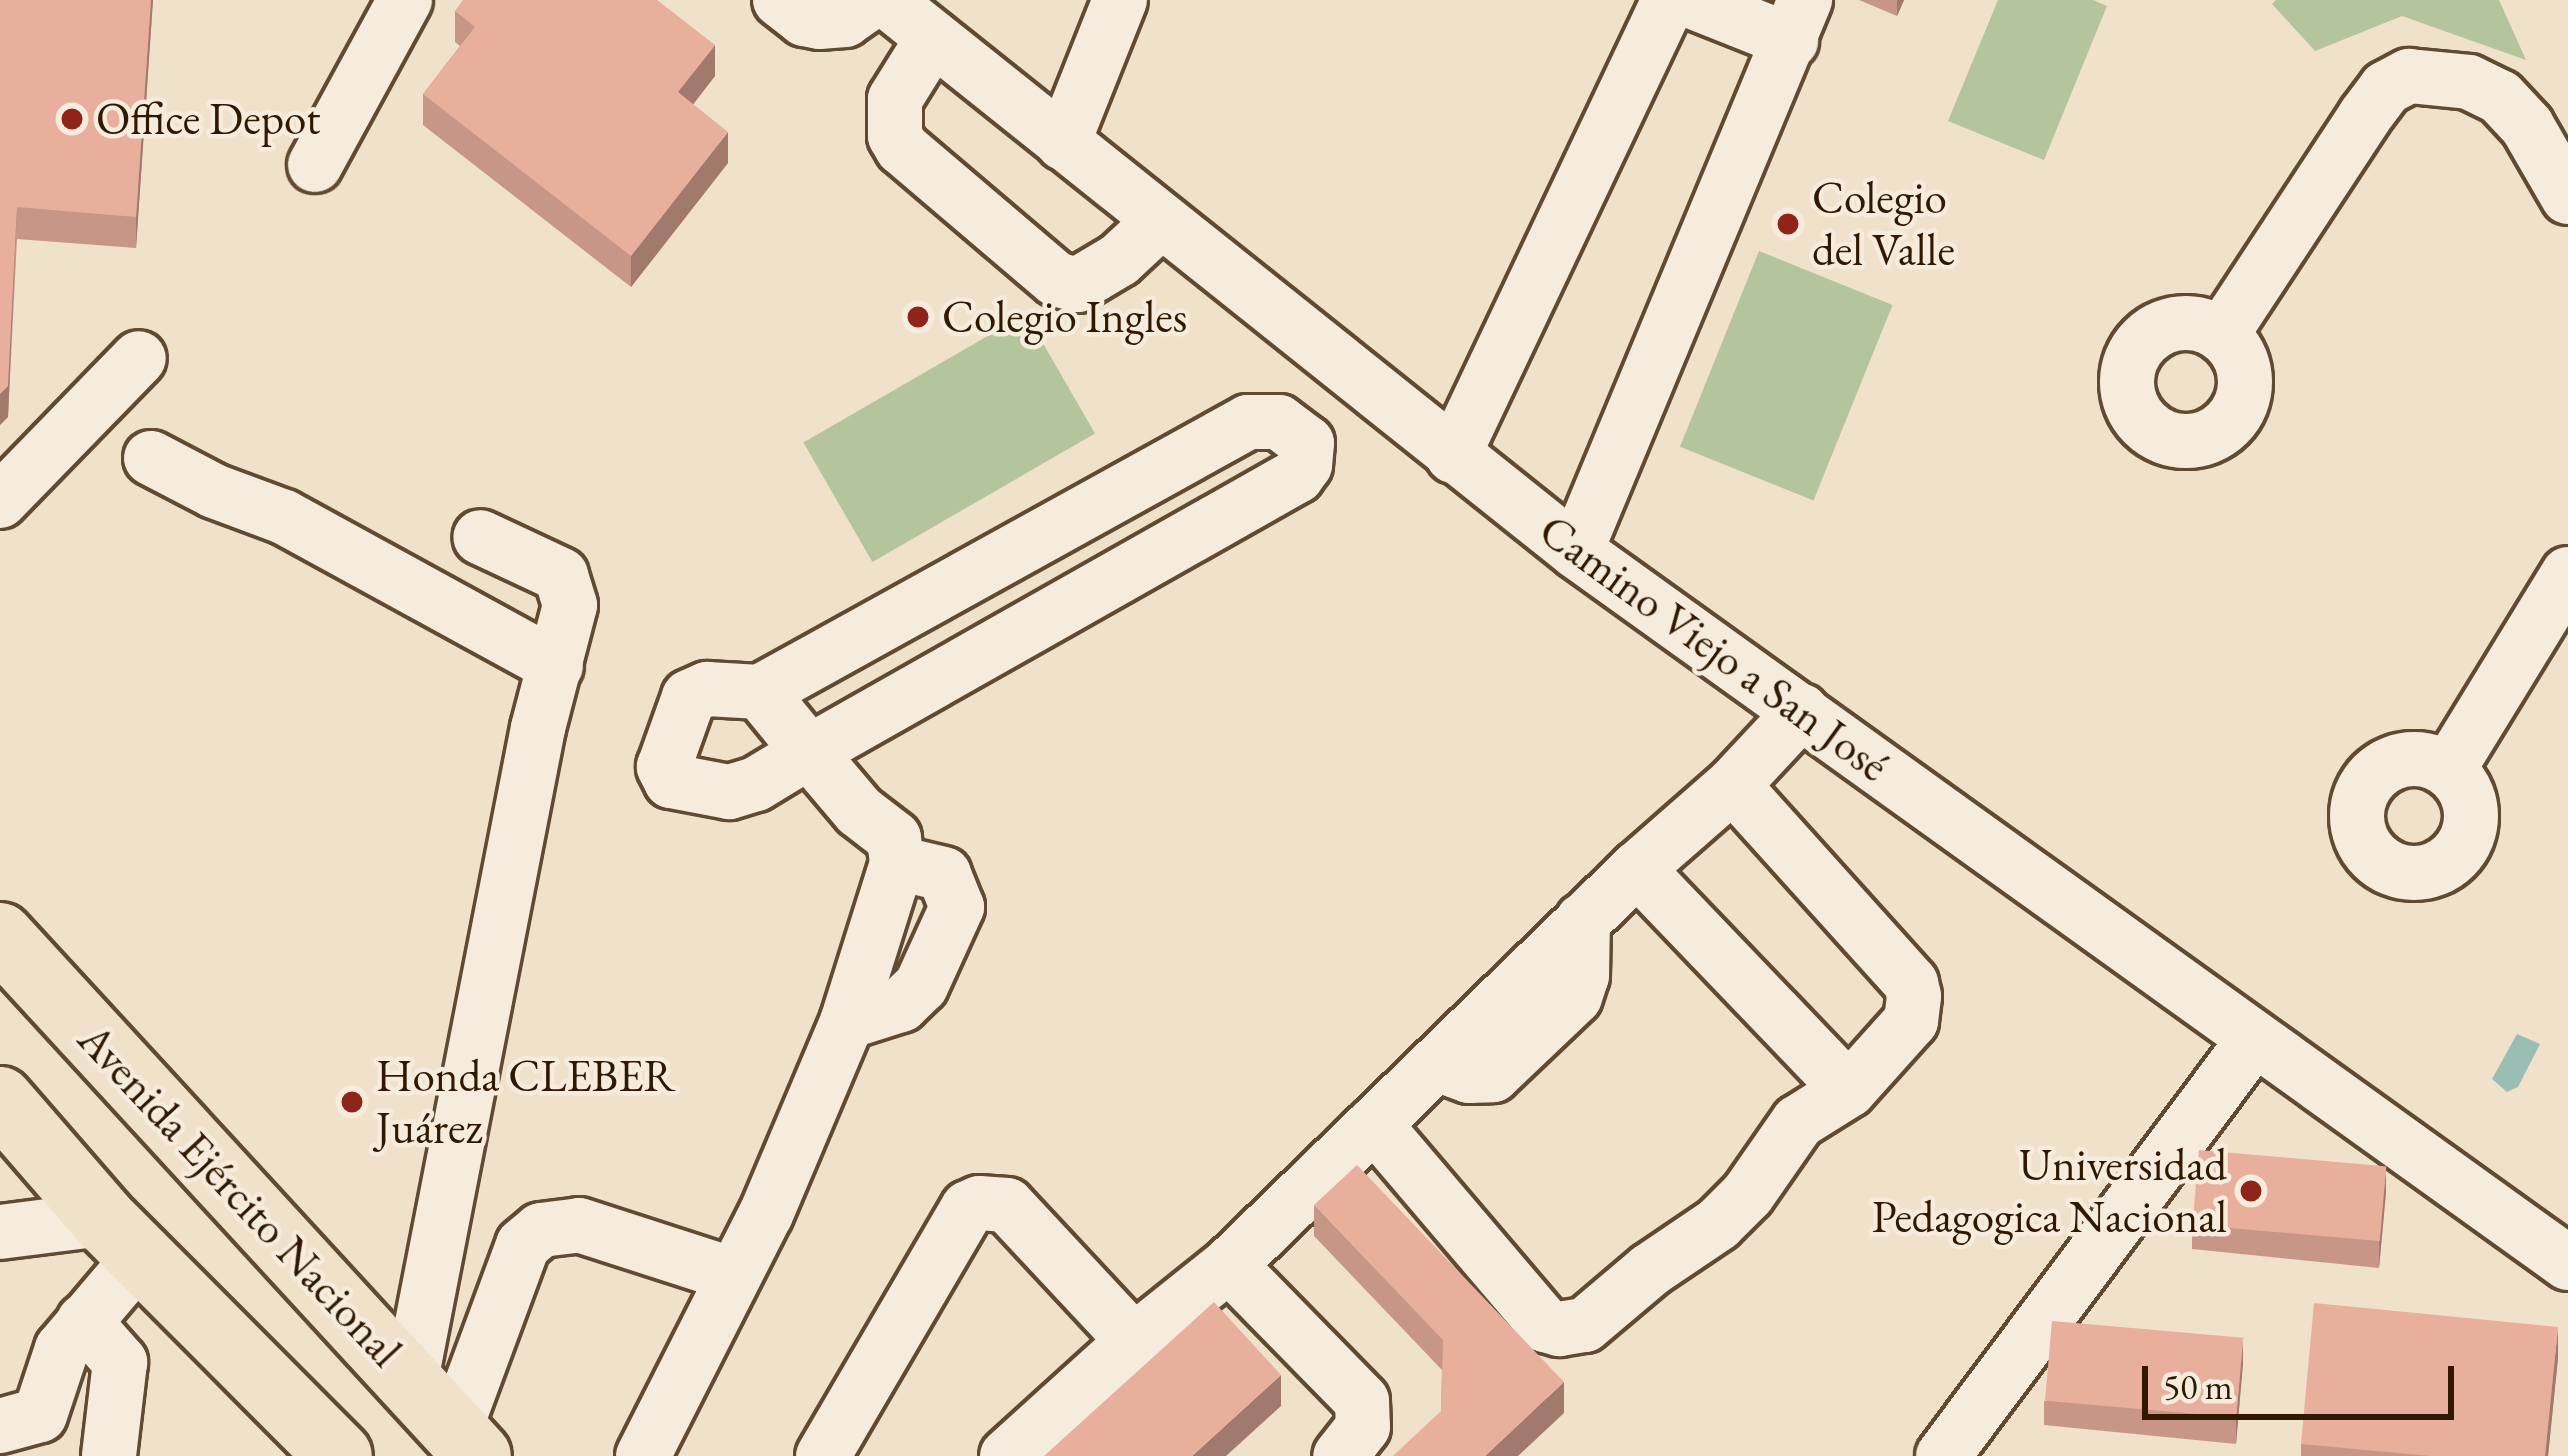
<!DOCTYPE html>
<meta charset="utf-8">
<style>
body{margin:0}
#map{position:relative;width:2568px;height:1456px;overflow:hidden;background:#f0e1ca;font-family:"EB Garamond",serif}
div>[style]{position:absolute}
.green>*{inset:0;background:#b4c49b;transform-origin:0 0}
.water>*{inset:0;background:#9abeb4}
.roads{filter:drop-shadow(3px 0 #604b32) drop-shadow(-3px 0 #604b32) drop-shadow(0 3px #604b32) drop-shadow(0 -3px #604b32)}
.minor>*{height:54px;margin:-27px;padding:0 27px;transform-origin:27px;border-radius:27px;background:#f5ecdd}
.minor>.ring{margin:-27px;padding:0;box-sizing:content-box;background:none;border:54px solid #f5ecdd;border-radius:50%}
.major>*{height:66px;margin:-33px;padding:0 33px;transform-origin:33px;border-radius:33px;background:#f0e1ca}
.wall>*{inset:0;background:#c89686}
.shaded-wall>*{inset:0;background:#a27a6d}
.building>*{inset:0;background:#e8af9c;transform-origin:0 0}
.dots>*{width:33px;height:33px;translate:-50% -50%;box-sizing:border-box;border:6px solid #f5ecdd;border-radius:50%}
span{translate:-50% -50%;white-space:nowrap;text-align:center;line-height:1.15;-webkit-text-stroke:9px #f5ecdd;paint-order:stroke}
.poi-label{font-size:45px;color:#301900}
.left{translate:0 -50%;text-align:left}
.right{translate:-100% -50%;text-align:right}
.street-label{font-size:45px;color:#301900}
.scale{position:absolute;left:2142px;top:1366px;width:312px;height:54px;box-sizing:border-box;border:6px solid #301900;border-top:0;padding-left:15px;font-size:36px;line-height:42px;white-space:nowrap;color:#301900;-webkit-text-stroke:9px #f5ecdd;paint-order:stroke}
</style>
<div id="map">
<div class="green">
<div style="clip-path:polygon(1998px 0,2093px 0,2107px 6px,2044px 160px,1948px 121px)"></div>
<div style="clip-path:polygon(2276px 0,2499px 0,2526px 60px,2402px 16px,2315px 51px,2272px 4px)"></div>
<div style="left:1759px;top:251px;width:144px;height:211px;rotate:22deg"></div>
<div style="left:1026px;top:314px;width:138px;height:257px;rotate:60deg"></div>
</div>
<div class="water">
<div style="clip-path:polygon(2517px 1034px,2540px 1044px,2518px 1087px,2507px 1092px,2492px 1079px)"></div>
</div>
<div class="roads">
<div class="minor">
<div style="left:780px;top:0;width:31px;rotate:38deg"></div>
<div style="left:804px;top:19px;width:15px;rotate:11deg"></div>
<div style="left:819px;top:22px;width:26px;rotate:-4deg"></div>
<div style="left:845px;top:20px;width:35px;rotate:-35deg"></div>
<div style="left:886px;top:0;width:883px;rotate:38.61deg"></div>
<div style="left:1576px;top:551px;width:1221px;rotate:35.67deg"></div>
<div style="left:1688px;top:0;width:111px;rotate:21.7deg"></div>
<div style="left:933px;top:38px;width:72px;rotate:121.9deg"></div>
<div style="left:895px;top:99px;width:37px;rotate:90deg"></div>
<div style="left:895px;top:136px;width:14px;rotate:60deg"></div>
<div style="left:902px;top:148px;width:202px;rotate:40.4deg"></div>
<div style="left:1056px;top:279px;width:22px;rotate:16deg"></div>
<div style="left:1077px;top:285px;width:49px;rotate:-30.8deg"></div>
<div style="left:1119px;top:260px;width:57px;rotate:-42.9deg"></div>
<div style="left:1063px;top:143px;width:154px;rotate:-68.3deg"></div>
<div style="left:315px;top:165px;width:188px;rotate:-61.4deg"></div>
<div class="ring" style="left:2127px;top:323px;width:64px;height:64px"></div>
<div style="left:2222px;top:334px;width:261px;rotate:-56.7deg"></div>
<div style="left:2365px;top:116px;width:35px;rotate:-53deg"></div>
<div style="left:2386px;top:88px;width:26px;rotate:-28deg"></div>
<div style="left:2409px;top:76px;width:60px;rotate:5.7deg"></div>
<div style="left:2469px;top:82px;width:34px;rotate:26deg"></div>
<div style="left:2500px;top:97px;width:40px;rotate:47deg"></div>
<div style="left:2527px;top:126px;width:82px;rotate:60deg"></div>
<div style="left:1453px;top:456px;width:505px;rotate:-64.65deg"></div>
<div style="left:151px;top:458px;width:71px;rotate:27.6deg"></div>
<div style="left:214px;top:491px;width:75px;rotate:20.4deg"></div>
<div style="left:284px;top:517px;width:310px;rotate:28.7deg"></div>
<div style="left:0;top:501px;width:199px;rotate:-45.8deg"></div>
<div style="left:1576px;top:551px;width:597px;rotate:-67.43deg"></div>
<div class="ring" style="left:2357px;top:759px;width:60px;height:60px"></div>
<div style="left:2448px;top:770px;width:230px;rotate:-58.5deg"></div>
<div style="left:1637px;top:869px;width:306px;rotate:46.2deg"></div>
<div style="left:847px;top:1022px;width:57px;rotate:-17.5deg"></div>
<div style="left:901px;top:1005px;width:28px;rotate:-44deg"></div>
<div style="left:921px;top:986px;width:87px;rotate:-65.5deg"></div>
<div style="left:957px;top:907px;width:35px;rotate:-112deg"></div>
<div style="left:944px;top:874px;width:48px;rotate:-166.8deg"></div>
<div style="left:1436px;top:1064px;width:35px;rotate:20deg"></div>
<div style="left:1469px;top:1076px;width:24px;rotate:-2deg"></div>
<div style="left:1493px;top:1075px;width:113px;rotate:-43.6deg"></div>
<div style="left:1575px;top:997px;width:22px;rotate:-72deg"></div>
<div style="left:1582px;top:976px;width:56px;rotate:-89deg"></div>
<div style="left:1374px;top:1124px;width:264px;rotate:49.6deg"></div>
<div style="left:1545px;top:1325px;width:15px;rotate:16deg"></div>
<div style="left:1559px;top:1329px;width:26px;rotate:-9deg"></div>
<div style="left:1585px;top:1325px;width:85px;rotate:-40.2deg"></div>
<div style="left:1650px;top:1270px;width:82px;rotate:-34.1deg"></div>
<div style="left:1718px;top:1224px;width:42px;rotate:-45deg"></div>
<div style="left:1748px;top:1194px;width:88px;rotate:-55.2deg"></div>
<div style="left:1798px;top:1122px;width:60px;rotate:-32.1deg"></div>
<div style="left:1849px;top:1090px;width:93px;rotate:-48.1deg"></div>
<div style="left:1911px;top:1021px;width:25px;rotate:-83deg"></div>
<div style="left:1914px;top:996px;width:13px;rotate:-103deg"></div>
<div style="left:1911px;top:983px;width:266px;rotate:-132deg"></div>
<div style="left:0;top:1232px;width:104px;rotate:-7.2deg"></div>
<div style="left:1229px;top:1265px;width:190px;rotate:45.6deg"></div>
<div style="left:1362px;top:1401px;width:26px;rotate:88deg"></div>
<div style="left:1363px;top:1427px;width:37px;rotate:128deg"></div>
<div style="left:84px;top:1321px;width:55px;rotate:48.7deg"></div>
<div style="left:120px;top:1362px;width:95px;rotate:96.7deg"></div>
<div style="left:411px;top:1380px;width:664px;rotate:-78.98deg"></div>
<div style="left:538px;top:728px;width:127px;rotate:-75.4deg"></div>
<div style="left:570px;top:605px;width:31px;rotate:-107deg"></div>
<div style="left:561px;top:575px;width:89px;rotate:-154.9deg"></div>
<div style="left:0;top:1426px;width:41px;rotate:-15.4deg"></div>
<div style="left:40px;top:1415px;width:70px;rotate:-71.6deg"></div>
<div style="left:62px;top:1349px;width:121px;rotate:-49.7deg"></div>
<div style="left:455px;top:1429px;width:196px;rotate:-69.7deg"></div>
<div style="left:523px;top:1245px;width:23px;rotate:-40deg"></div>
<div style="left:541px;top:1230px;width:38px;rotate:-7deg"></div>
<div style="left:579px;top:1225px;width:163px;rotate:17.9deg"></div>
<div style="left:643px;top:1456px;width:271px;rotate:-63.1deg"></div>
<div style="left:766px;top:1214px;width:208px;rotate:-67.1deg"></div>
<div style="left:847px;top:1022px;width:167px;rotate:-72.5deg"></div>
<div style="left:897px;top:863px;width:25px;rotate:-97deg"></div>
<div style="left:894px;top:838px;width:44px;rotate:-142.4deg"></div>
<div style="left:859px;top:811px;width:77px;rotate:-130.3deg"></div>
<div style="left:809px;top:752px;width:77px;rotate:-129.2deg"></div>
<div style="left:760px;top:692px;width:558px;rotate:-28.95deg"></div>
<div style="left:1248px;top:422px;width:31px"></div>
<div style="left:1279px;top:422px;width:35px;rotate:37deg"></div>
<div style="left:1307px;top:443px;width:22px;rotate:95deg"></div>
<div style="left:1305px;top:465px;width:14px;rotate:126deg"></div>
<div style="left:1297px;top:476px;width:561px;rotate:150.51deg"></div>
<div style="left:809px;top:752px;width:62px;rotate:148.9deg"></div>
<div style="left:756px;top:784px;width:28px;rotate:163deg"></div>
<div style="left:729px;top:792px;width:59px;rotate:-169.3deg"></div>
<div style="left:671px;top:781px;width:16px;rotate:-117deg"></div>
<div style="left:664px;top:767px;width:74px;rotate:-70.3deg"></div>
<div style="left:689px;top:697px;width:20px;rotate:-24deg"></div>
<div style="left:707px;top:689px;width:53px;rotate:3.2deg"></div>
<div style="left:823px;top:1456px;width:287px;rotate:-59.7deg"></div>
<div style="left:968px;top:1208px;width:12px;rotate:-24deg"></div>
<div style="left:979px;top:1203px;width:28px;rotate:4deg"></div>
<div style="left:1007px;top:1205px;width:186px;rotate:47deg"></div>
<div style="left:1007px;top:1456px;width:171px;rotate:-42.2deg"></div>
<div style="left:1134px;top:1341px;width:122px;rotate:-38.7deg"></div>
<div style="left:1229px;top:1265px;width:569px;rotate:-44.14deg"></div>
<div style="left:1637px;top:869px;width:128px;rotate:-41.2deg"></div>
<div style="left:1733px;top:785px;width:101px;rotate:-47deg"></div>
<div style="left:1943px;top:1456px;width:518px;rotate:-53.24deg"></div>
</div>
<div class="major">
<div style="left:0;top:936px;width:706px;rotate:47.41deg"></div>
<div style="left:0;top:1100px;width:157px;rotate:49.1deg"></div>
<div style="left:103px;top:1219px;width:334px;rotate:45.1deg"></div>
</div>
</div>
<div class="wall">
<div style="clip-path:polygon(0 0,153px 0,136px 248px,17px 239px,8px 417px,0 425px)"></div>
<div style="clip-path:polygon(1859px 0,1904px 0,1897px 16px)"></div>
<div style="clip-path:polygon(455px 11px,715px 76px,693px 104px,728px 163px,631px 287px,423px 125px,423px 94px,460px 46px,455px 42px)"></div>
<div style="clip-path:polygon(2386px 1192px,2379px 1268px,2192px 1249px,2192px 1225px)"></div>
<div style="clip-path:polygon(1314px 1205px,1564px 1413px,1441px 1411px,1442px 1370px,1314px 1236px)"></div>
<div style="clip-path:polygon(2558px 1358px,2548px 1456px,2301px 1456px,2301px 1444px)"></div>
<div style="clip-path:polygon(2243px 1363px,2236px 1444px,2044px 1425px,2044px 1401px)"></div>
</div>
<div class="shaded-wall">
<div style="clip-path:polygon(151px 0,153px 0,136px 248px,136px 217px)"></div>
<div style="clip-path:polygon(1897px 0,1904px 0,1897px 16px)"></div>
<div style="clip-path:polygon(715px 45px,715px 76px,678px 124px,678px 92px)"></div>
<div style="clip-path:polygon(728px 132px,728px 163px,631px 287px,631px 256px)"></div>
<div style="clip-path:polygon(17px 207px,8px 417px,0 425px,0 394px)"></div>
<div style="clip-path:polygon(2386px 1168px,2386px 1192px,2379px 1268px,2379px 1243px)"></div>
<div style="clip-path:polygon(2558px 1327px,2558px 1358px,2548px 1456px,2545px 1456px)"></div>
<div style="clip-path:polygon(2243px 1339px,2243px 1363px,2236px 1444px,2236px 1419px)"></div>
<div style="clip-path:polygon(1281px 1375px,1281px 1406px,1226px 1456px,1192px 1456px)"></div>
<div style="clip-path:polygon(1564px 1382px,1564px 1413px,1518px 1456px,1485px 1456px)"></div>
</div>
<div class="building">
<div style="clip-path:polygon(0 0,151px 0,136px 217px,17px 207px,8px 386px,0 394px)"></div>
<div style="clip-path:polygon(463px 0,657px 0,715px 45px,678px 92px,728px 132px,631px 256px,423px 94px,475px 27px,455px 11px)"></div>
<div style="left:2199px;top:1150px;width:188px;height:75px;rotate:5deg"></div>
<div style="clip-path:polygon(1357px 1165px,1564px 1382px,1485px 1456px,1393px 1456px,1441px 1411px,1443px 1340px,1314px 1205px)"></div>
<div style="clip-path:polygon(1214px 1302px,1281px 1375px,1192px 1456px,1044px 1456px)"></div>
<div style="clip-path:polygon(2314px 1303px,2558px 1327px,2545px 1456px,2430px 1456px,2301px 1444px)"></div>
<div style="left:2052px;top:1321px;width:192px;height:80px;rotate:5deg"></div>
</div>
<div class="dots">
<div style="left:72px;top:119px;background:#8f2418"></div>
<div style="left:1788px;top:224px;background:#8f2418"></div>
<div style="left:918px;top:317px;background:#8f2418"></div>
<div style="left:352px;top:1102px;background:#8f2418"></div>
<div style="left:2251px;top:1191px;background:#8f2418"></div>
</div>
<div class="poi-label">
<span class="left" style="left:96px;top:119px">Office Depot</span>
<span class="left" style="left:1812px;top:224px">Colegio<br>del Valle</span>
<span class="left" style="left:942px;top:317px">Colegio Ingles</span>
<span class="left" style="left:376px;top:1102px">Honda CLEBER<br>Juárez</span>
<span class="right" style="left:2227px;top:1191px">Universidad<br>Pedagogica Nacional</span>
</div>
<div class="street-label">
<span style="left:1714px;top:648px;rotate:36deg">Camino Viejo a San José</span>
<span style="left:240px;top:1195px;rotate:47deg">Avenida Ejército Nacional</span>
</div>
<div class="scale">50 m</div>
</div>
